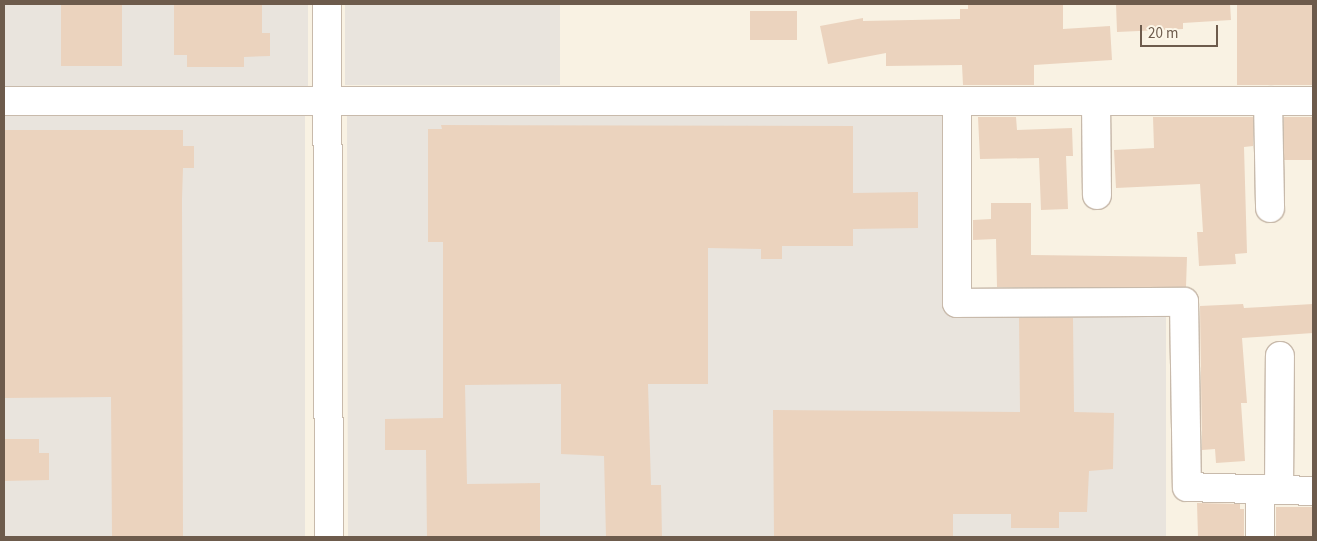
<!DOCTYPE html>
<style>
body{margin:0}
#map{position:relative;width:1317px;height:541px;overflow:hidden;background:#f9f2e3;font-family:"Source Sans 3",sans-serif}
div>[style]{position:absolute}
.industrial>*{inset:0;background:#e9e4dd;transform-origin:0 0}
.building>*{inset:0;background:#ebd3be;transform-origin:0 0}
.roads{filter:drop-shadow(1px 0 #c8baab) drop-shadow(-1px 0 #c8baab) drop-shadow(0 1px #c8baab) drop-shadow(0 -1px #c8baab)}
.street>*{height:28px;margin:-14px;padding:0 14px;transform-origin:14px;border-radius:14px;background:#fff}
.secondary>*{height:28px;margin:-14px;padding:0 14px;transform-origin:14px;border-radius:14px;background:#fff}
span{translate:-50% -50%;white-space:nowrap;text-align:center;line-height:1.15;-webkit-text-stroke:5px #fcf6e8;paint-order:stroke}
.frame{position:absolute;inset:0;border:5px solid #6d5b4c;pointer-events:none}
.scale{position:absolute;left:1140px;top:25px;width:78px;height:22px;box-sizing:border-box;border:2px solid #6d5b4c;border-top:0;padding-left:6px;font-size:15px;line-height:18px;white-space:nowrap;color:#6d5b4c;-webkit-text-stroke:4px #fcf6e8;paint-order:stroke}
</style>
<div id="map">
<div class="industrial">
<div style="left:4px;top:4px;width:304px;height:89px"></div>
<div style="left:345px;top:4px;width:215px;height:81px"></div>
<div style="clip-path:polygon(943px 112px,945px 311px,1166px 313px,1166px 537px,348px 537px,347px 115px)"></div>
<div style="left:305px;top:116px;width:421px;height:301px;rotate:90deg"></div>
</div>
<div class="building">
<div style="left:61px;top:4px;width:61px;height:62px"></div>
<div style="clip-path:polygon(174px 4px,262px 4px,262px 33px,270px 33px,270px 56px,244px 57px,244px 67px,187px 67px,187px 55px,174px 55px)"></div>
<div style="clip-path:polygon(968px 4px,1063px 4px,1063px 29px,1110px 26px,1112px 60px,1034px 65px,1034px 85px,963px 85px,962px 65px,886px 66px,886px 53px,828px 64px,820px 26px,863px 18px,863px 21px,960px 19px,960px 9px,968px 9px)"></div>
<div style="clip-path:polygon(1116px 4px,1230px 4px,1231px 20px,1183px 23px,1183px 29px,1117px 32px)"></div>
<div style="left:1237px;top:4px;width:76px;height:81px"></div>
<div style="left:750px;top:11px;width:47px;height:29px"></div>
<div style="clip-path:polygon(978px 117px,1016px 117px,1017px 130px,1072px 128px,1073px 156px,1066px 156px,1068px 209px,1041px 210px,1039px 158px,980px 159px)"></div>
<div style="clip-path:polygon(1153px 117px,1253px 117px,1253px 146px,1244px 147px,1247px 253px,1235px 254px,1236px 264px,1199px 266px,1197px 232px,1203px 232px,1200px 184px,1116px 188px,1114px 150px,1154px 148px)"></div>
<div style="left:1284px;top:117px;width:29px;height:43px"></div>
<div style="clip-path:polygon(441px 125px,853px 126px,853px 193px,918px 192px,918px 228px,853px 229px,853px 246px,782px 246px,782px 259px,761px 259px,761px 249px,708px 248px,708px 384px,648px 384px,651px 485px,661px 485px,662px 537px,606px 537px,604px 456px,561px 454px,561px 384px,465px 385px,467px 484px,540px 483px,540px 537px,427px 537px,426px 450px,385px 450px,385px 419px,443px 418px,443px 242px,428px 242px,428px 129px,442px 129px)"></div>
<div style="clip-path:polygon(4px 130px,183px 130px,183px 146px,194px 146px,194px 168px,183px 168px,182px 199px,183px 537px,112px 537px,111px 397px,4px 398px)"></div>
<div style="clip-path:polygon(991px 203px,1031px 203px,1031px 255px,1187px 257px,1186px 287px,997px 287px,996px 239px,973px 240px,973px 220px,991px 219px)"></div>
<div style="clip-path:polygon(1243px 304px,1244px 308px,1313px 304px,1313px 333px,1242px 338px,1247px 403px,1241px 403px,1245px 461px,1216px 463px,1215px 449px,1202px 450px,1200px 306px)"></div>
<div style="clip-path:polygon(1019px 318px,1073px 318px,1074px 412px,1114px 413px,1113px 469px,1089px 471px,1087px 512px,1059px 512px,1059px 528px,1011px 528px,1011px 514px,953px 514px,953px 537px,774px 537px,773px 410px,1020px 412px)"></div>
<div style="clip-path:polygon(4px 439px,39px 439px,39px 453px,49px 453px,49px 480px,4px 481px)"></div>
<div style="clip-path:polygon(1197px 503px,1240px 504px,1240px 509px,1244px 509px,1244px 537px,1198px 537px)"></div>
<div style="left:1313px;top:507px;width:30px;height:37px;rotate:90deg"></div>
</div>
<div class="roads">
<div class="street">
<div style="left:4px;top:101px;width:1309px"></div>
<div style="left:1268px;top:101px;width:107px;rotate:88.9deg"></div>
<div style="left:1096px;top:102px;width:93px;rotate:89.4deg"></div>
<div style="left:957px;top:103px;width:200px;rotate:90deg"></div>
<div style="left:957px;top:303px;width:227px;rotate:-0.3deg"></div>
<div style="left:1184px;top:302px;width:185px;rotate:89.1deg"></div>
<div style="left:1187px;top:487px;width:126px;rotate:1.8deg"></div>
<div style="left:1279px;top:490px;width:134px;rotate:-89.6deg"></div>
<div style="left:1260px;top:537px;width:48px;rotate:-90deg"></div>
</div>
<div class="secondary">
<div style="left:327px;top:4px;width:533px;rotate:89.79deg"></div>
</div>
</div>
<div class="frame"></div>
<div class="scale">20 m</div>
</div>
